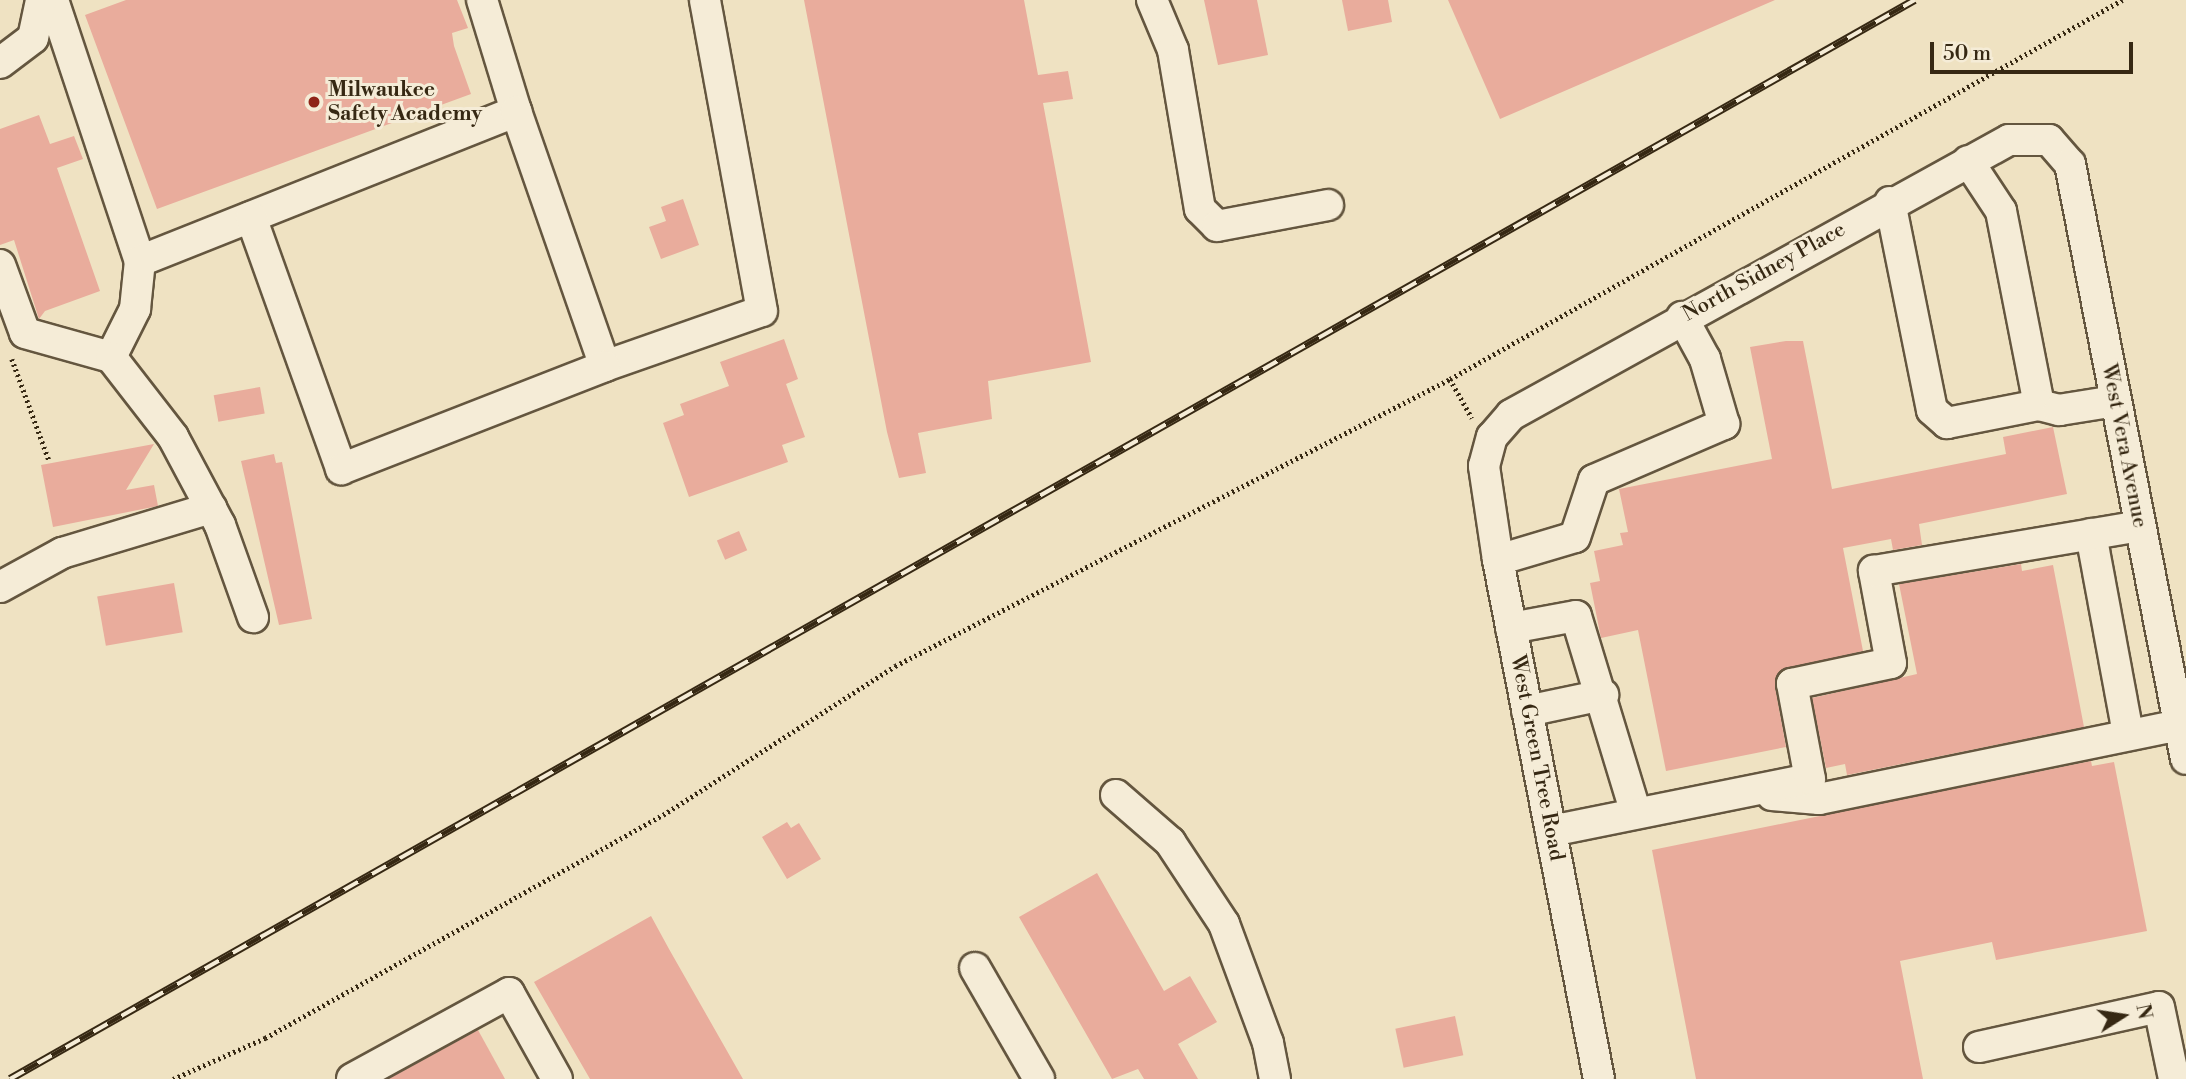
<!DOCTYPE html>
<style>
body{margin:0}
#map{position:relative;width:2186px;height:1079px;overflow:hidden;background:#efe2c2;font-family:"Libre Bodoni",serif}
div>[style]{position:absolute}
.building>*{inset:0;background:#e9ac9c;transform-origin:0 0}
.path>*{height:4.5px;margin-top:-2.25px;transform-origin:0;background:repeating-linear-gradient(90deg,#362813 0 2px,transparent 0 5.5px)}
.roads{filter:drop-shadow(2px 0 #64563f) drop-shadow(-2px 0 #64563f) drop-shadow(0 2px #64563f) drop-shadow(0 -2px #64563f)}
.minor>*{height:30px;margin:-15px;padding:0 15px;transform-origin:15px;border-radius:15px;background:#f5ecd7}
.rail>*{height:8px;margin-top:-4px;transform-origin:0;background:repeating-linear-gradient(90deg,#f5ecd7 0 16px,#362813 0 32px);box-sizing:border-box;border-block:2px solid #362813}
.dots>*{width:19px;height:19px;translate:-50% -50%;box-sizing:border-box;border:4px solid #f5ecd7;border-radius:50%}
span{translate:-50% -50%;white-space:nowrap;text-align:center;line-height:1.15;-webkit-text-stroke:6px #f5ecd7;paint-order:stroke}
.poi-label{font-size:21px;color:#362813;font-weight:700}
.left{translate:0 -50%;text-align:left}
.street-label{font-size:21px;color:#362813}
.north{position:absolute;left:2088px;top:981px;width:70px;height:70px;-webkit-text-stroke:5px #f5ecd7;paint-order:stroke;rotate:78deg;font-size:19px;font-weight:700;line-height:28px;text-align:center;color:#362813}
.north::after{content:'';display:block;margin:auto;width:24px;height:32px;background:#362813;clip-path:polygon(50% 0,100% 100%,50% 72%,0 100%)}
.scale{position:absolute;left:1930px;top:42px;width:203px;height:32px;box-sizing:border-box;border:4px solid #362813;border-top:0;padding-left:9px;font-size:21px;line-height:24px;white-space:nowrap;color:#362813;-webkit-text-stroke:5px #f5ecd7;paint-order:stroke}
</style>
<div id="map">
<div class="building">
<div style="clip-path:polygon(126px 0,457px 0,468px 28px,452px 33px,454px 46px,471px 94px,157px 209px,85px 15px)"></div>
<div style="clip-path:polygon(804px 0,1024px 0,1038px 75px,1068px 71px,1073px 99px,1043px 103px,1091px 362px,988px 381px,992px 419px,918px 433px,926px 473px,899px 478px,887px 432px)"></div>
<div style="clip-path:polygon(1204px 0,1257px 0,1268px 55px,1218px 65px)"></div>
<div style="clip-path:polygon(1342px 0,1388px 0,1392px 22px,1348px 31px)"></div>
<div style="clip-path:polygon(1448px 0,1775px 0,1500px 119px)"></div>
<div style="clip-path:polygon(39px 115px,50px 144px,74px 136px,83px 159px,57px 168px,100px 291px,45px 311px,39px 319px,14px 240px,0 245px,0 129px)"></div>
<div style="clip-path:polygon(683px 199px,699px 245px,661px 259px,649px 227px,666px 221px,661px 207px)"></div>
<div style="clip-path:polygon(784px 339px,798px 379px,786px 384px,805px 437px,782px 445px,788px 462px,689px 497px,663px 423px,684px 415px,680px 404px,729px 386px,720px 362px)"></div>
<div style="clip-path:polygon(1786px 341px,1803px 341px,1832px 489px,2006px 454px,2003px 437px,2053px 427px,2067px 494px,1919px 524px,1922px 545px,1893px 550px,1891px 539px,1843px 548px,1863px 651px,1780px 671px,1775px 687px,1786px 747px,1666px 771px,1638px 630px,1601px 638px,1590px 583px,1600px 581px,1594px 551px,1623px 545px,1620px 533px,1628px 532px,1619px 489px,1772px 459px,1750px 347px)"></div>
<div style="left:260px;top:387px;width:27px;height:47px;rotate:80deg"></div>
<div style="clip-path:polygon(154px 444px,126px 490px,154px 485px,158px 506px,53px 527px,41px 465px)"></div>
<div style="clip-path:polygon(274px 454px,276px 463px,282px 462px,312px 619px,279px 625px,241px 461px)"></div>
<div style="left:739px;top:531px;width:21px;height:24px;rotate:67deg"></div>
<div style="clip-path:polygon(2021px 564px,2022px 571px,2053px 565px,2084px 727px,1847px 775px,1845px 764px,1826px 768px,1812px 698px,1917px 674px,1899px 584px)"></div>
<div style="left:174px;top:583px;width:50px;height:78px;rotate:80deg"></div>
<div style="clip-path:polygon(2091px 761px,2092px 766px,2114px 762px,2147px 931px,1996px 960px,1992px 942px,1900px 961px,1923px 1079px,1696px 1079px,1652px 850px)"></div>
<div style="clip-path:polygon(787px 822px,791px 828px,799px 823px,821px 859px,787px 879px,762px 837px)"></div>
<div style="clip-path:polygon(1097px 873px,1164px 991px,1190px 976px,1217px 1022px,1178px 1044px,1198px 1079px,1144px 1079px,1138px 1069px,1112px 1079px,1019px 917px)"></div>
<div style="clip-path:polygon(651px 916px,669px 949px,743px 1079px,590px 1079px,534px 982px)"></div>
<div style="left:1455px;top:1016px;width:40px;height:61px;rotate:78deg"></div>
<div style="clip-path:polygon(478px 1030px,505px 1079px,388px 1079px)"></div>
</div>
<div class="path">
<div style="left:12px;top:359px;width:108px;rotate:69.9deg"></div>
<div style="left:1450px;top:379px;width:45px;rotate:60.6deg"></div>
<div style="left:173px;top:1079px;width:101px;rotate:-24deg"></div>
<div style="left:265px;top:1038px;width:456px;rotate:-29.3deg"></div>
<div style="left:663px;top:815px;width:276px;rotate:-32.7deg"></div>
<div style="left:895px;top:666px;width:625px;rotate:-27.34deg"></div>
<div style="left:1450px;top:379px;width:772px;rotate:-29.42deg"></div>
</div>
<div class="roads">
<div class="minor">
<div style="left:53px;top:0;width:275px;rotate:71.6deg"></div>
<div style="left:140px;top:261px;width:405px;rotate:-21.7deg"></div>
<div style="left:516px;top:111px;width:116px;rotate:-107deg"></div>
<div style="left:1152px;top:0;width:54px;rotate:67.2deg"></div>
<div style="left:1173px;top:50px;width:161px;rotate:80.4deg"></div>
<div style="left:1200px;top:209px;width:24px;rotate:45deg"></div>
<div style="left:1217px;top:226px;width:113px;rotate:-10.7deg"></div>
<div style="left:0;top:63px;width:41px;rotate:-37.1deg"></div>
<div style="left:33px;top:38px;width:39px;rotate:-78deg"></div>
<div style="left:516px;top:111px;width:270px;rotate:70.8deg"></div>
<div style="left:605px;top:366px;width:166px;rotate:-19.3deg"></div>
<div style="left:762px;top:311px;width:316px;rotate:-100.4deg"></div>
<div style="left:1968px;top:161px;width:60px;rotate:56.6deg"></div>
<div style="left:2001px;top:211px;width:198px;rotate:78.9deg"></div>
<div style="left:1890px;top:202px;width:212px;rotate:78.6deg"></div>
<div style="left:1932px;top:410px;width:20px;rotate:41deg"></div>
<div style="left:1947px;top:423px;width:94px;rotate:-11.1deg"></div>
<div style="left:2039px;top:405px;width:21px;rotate:14deg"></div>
<div style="left:2059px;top:410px;width:57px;rotate:-9.1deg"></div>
<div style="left:251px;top:217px;width:268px;rotate:70.3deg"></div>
<div style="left:341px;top:469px;width:283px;rotate:-21.3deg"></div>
<div style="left:0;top:265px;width:72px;rotate:69.8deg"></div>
<div style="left:25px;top:333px;width:89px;rotate:15.6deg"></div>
<div style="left:111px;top:357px;width:54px;rotate:-63.4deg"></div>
<div style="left:135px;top:309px;width:48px;rotate:-84.1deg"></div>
<div style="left:111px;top:357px;width:101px;rotate:52.2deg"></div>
<div style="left:173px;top:437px;width:100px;rotate:61.9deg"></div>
<div style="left:220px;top:525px;width:98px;rotate:70.3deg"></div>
<div style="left:2091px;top:534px;width:203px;rotate:79.5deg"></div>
<div style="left:1498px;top:560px;width:80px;rotate:-16.6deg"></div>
<div style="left:1575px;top:537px;width:60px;rotate:-71.6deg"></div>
<div style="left:1594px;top:480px;width:142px;rotate:-23.3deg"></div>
<div style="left:1724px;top:424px;width:68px;rotate:-106.3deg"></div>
<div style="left:1705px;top:359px;width:48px;rotate:-118.7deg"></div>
<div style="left:0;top:587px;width:71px;rotate:-28.7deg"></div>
<div style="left:62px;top:553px;width:156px;rotate:-16.8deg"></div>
<div style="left:1511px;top:628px;width:66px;rotate:-10.5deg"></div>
<div style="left:1576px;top:616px;width:206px;rotate:73.1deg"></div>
<div style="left:1527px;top:711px;width:78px;rotate:-11.9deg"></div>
<div style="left:1116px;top:795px;width:72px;rotate:41deg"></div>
<div style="left:1170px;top:842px;width:98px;rotate:56.6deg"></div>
<div style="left:1224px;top:924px;width:127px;rotate:69.7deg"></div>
<div style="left:1268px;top:1043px;width:37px;rotate:79deg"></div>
<div style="left:1772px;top:795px;width:47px;rotate:4.9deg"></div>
<div style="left:1819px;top:799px;width:368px;rotate:-11.6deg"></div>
<div style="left:1551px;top:831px;width:264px;rotate:-11.4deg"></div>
<div style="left:1810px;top:779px;width:97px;rotate:-100.7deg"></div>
<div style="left:1792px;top:684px;width:101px;rotate:-12deg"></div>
<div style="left:1891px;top:663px;width:94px;rotate:-100.5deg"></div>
<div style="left:1874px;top:571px;width:270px;rotate:-9.6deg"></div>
<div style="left:975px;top:968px;width:128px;rotate:60deg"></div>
<div style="left:1979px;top:1047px;width:184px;rotate:-12.5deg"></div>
<div style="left:2159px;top:1007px;width:74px;rotate:78.2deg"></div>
<div style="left:352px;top:1079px;width:179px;rotate:-28.7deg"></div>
<div style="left:509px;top:993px;width:98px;rotate:60.8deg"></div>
<div style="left:1599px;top:1079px;width:529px;rotate:-101.01deg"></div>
<div style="left:1498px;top:560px;width:95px;rotate:-98.5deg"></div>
<div style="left:1484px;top:466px;width:30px;rotate:-75deg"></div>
<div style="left:1492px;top:437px;width:29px;rotate:-49deg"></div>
<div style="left:1511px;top:415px;width:569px;rotate:-28.91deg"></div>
<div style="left:2009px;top:140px;width:40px"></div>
<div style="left:2049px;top:140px;width:32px;rotate:49deg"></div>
<div style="left:2070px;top:164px;width:606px;rotate:78.97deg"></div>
</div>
</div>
<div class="rail">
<div style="left:10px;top:1079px;width:2189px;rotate:-29.53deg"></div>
</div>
<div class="dots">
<div style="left:314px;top:102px;background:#8f2418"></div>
</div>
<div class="poi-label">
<span class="left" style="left:328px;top:102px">Milwaukee<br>Safety Academy</span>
</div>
<div class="street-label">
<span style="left:1764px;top:272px;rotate:-29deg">North Sidney Place</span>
<span style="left:2124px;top:446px;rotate:79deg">West Vera Avenue</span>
<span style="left:1537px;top:758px;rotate:79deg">West Green Tree Road</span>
</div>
<div class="north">N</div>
<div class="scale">50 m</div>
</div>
